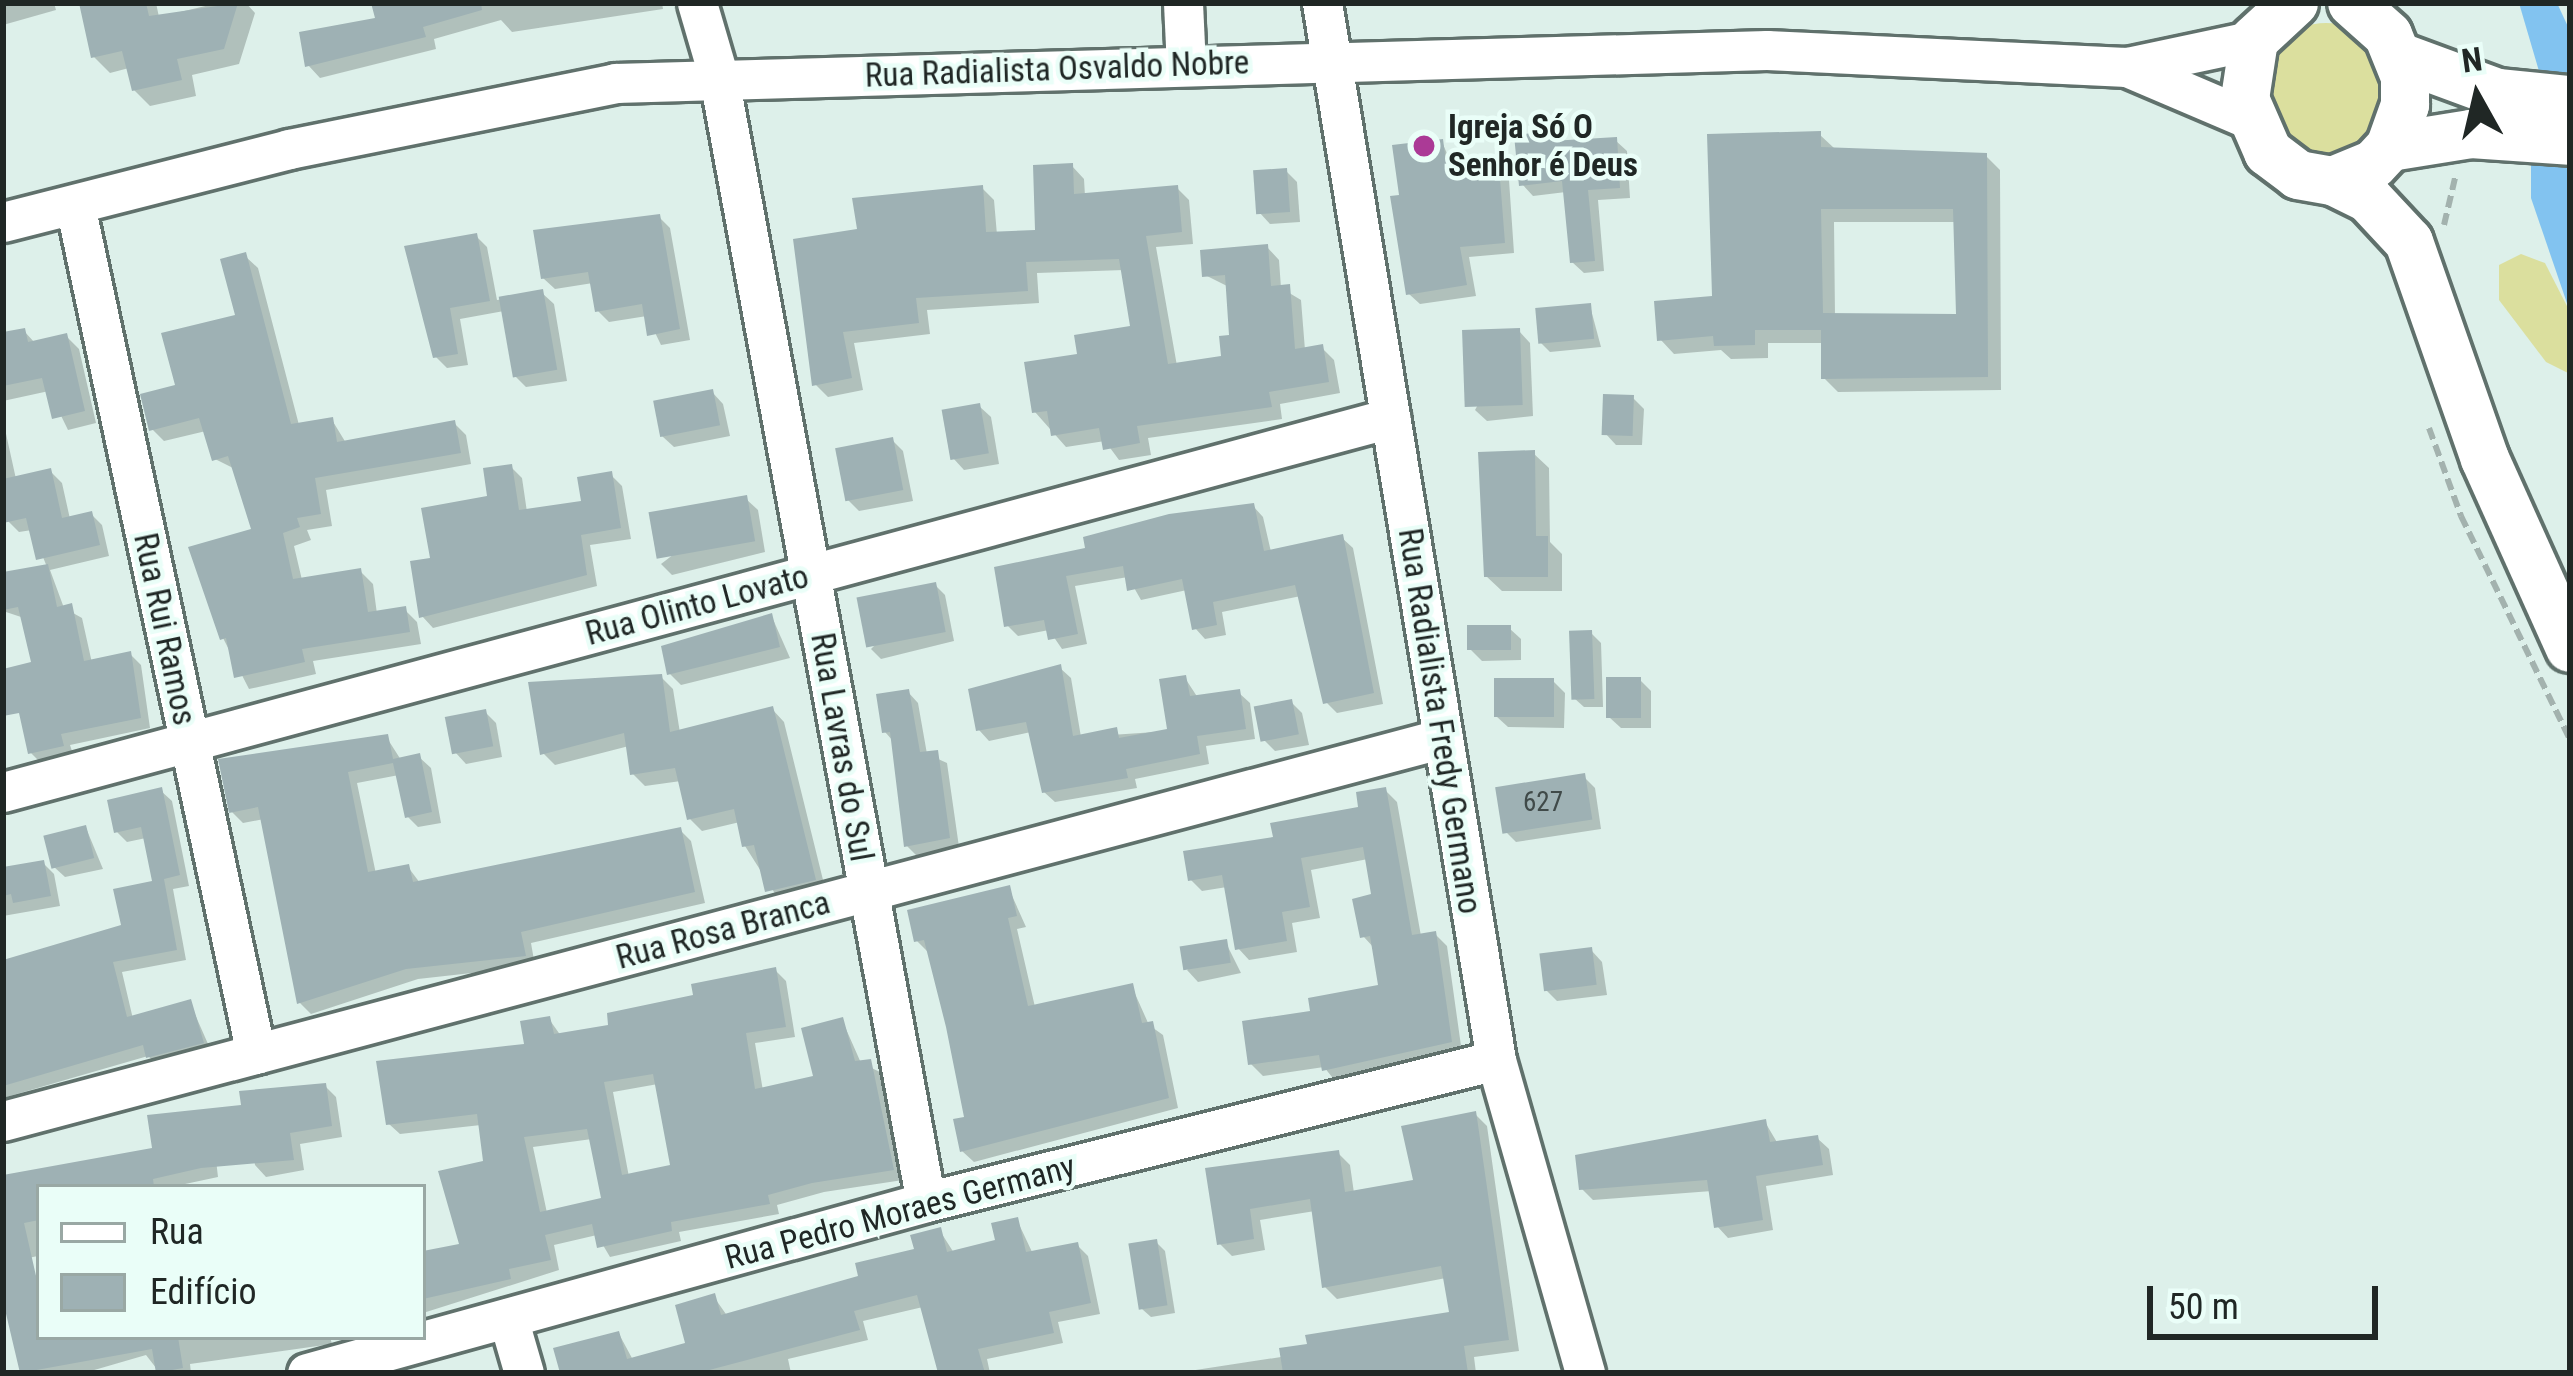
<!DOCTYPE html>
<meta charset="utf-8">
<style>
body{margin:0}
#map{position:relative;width:2573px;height:1376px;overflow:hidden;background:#ddf0ea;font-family:"Roboto Condensed",sans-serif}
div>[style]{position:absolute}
.green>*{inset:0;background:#dbdf9e}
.round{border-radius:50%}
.water>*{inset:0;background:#82c3f0}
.shadow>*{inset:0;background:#0003}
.building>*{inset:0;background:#9eb1b4;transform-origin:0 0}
.path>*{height:6px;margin-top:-3px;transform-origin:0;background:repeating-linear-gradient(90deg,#a3b2ae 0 12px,transparent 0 18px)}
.roads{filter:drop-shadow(3px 0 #60716c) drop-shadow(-3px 0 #60716c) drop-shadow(0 3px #60716c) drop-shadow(0 -3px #60716c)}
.minor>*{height:39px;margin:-19.5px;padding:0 19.5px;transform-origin:19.5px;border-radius:19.5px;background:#fff}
.major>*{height:48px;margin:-24px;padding:0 24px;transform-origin:24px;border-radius:24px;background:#fff}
.dots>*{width:33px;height:33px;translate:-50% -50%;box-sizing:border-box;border:6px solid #eafef8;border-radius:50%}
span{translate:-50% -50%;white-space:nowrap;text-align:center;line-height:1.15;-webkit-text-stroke:9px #eafef8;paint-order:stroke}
.number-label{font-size:27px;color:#404a49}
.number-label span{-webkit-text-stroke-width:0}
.street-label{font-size:33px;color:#202725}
.poi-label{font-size:33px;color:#202725;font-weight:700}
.left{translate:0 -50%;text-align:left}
.frame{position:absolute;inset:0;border:6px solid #202725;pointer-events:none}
.legend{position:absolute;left:36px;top:1184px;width:390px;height:156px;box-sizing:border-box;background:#eafef8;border:3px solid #99a8a4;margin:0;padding:15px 21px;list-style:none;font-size:36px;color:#202725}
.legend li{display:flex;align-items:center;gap:24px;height:60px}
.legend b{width:60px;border:3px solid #99a8a4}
.north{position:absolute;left:2417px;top:36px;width:120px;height:120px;-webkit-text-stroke:9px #eafef8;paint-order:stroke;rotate:352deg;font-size:33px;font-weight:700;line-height:48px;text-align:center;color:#202725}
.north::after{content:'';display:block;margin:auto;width:42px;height:54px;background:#202725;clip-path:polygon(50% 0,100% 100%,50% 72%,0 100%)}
.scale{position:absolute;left:2147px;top:1286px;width:231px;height:54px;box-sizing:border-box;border:6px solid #202725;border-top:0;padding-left:15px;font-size:36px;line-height:42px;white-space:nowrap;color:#202725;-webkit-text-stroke:9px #eafef8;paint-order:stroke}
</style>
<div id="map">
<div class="green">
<div class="round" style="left:2261px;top:23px;width:130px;height:130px"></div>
<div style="clip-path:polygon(2521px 254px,2545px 263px,2570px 312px,2570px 374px,2546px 362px,2499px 300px,2499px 265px)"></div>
</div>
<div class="water">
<div style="clip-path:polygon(2519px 3px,2557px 3px,2570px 31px,2570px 79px,2541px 78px)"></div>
<div style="clip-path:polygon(2531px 159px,2570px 169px,2570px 312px,2531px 198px)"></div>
</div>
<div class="shadow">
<div style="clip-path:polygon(3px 3px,54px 3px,56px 10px,3px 25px)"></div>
<div style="clip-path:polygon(115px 3px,156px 3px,159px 17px,218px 3px,246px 3px,255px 13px,239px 64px,192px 75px,196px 96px,150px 106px,134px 90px,129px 68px,110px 73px,94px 57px)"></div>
<div style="clip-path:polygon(375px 3px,662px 3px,663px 9px,512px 32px,501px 20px,434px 39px,436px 49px,320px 78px,308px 65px,379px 21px)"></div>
<div style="clip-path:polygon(evenodd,1819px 134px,1834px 148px,1986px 156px,2000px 170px,2001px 390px,1838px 392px,1824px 378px,1824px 343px,1768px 343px,1768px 358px,1731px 359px,1721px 350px,1674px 354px,1660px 339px,1715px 299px,1819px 134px,1834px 222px,1956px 222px,1959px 317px,1835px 316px,1834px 222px)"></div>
<div style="clip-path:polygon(1549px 135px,1558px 143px,1615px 140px,1627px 151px,1630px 198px,1598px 200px,1604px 271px,1584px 273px,1572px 262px,1566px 192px,1533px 196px,1522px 184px)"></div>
<div style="clip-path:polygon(1442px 142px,1455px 172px,1498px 169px,1509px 180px,1514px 253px,1469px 257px,1476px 296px,1420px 304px,1409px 294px)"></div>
<div style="clip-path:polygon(1072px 166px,1084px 179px,1085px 196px,1177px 188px,1189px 200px,1193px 244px,1156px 247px,1177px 366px,1225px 358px,1232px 337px,1229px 287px,1205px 275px,1267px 247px,1279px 260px,1281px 288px,1301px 300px,1305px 350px,1322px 348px,1334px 360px,1340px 393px,1280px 404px,1282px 419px,1148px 438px,1151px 455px,1119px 460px,1105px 441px,1066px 447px,1035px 412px,1080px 357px,1134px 328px,1124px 270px,1037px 273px,1039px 303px,927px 310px,930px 334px,854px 343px,863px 390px,828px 397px,815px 384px,860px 231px,982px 188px,994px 200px,997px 235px,1038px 232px)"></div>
<div style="clip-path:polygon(1286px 171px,1297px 182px,1300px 222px,1270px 224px,1259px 212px)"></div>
<div style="clip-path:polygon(659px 217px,670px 228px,690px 340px,661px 345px,647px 316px,609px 322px,598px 311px,593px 283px,555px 289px,543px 278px)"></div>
<div style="clip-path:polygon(476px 236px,487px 247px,497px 300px,542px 293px,554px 304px,567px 381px,526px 387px,515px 376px,504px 311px,460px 319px,468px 365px,447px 368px,436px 357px,407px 249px)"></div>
<div style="clip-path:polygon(245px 256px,258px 268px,299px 425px,332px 420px,346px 443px,454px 423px,466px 435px,471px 464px,326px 490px,332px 526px,307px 530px,311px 540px,294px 546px,302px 580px,360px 571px,373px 584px,377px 614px,405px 610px,417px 622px,421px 644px,313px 661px,316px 674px,249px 689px,223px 638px,255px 531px,235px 469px,215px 459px,206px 431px,164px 441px,152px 429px,239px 317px)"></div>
<div style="clip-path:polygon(1590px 306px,1601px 347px,1550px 352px,1541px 343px)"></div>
<div style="clip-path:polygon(24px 331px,35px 343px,66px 336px,79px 349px,96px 423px,68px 430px,49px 391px,3px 401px,3px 335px)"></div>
<div style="clip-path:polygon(1519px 331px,1530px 343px,1533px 416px,1487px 421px,1475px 410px)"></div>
<div style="clip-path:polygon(712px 392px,723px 404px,730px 436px,674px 447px,662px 436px)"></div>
<div style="clip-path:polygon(1633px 398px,1644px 409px,1642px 445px,1616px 445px,1605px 433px)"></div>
<div style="clip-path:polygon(979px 406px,991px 417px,999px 464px,964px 470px,953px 458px)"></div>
<div style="clip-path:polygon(3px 420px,16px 479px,50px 471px,62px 483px,70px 519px,91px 514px,102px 525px,109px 556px,50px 570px,64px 608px,82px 618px,92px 663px,130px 654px,141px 665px,150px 728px,70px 745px,74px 757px,42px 764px,31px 753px,34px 665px,24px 618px,3px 611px,3px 575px,47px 567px,32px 530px,19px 532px,8px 521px)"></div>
<div style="clip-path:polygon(892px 440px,903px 451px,913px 501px,859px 511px,848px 500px)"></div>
<div style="clip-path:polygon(1533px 453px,1549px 468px,1550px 542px,1562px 554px,1562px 591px,1502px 591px,1486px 576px)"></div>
<div style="clip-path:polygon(511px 467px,522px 478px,527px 512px,584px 503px,611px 475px,622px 486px,631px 539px,590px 545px,597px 586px,433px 628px,422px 616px,434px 560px)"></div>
<div style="clip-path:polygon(746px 499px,758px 510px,765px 552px,672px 575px,661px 564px)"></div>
<div style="clip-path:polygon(1253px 506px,1263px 517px,1271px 552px,1342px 538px,1353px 548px,1383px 704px,1337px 713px,1326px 702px,1301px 596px,1222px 612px,1226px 635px,1205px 639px,1195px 628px,1187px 590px,1141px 600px,1128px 577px,1075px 586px,1087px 644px,1062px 649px,1049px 630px,1018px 636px,1007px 625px,1088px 550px)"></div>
<div style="clip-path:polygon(935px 585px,945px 595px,954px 641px,881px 659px,871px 649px)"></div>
<div style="clip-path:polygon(772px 617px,790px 658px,681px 685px,670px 674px)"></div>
<div style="clip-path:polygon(1509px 628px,1521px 639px,1521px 660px,1482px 661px,1471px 650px)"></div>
<div style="clip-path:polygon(1591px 633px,1601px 643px,1603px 707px,1584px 707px,1574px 698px)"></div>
<div style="clip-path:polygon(1060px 668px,1071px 678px,1081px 737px,1170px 731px,1185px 678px,1198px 698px,1239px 693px,1250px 703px,1255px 739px,1206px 746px,1209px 764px,1135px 779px,1137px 788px,1055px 802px,1044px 792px,1031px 732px,989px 741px,979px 730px)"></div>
<div style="clip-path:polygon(661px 677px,673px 689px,680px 733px,772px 709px,784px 722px,826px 892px,781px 903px,745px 846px,740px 822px,702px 831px,690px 819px,681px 781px,645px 786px,633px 774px,629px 746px,555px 765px,543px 753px)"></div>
<div style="clip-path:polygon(1640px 680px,1651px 691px,1651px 728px,1621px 728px,1609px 717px)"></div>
<div style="clip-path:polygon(1553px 681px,1565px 693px,1564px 728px,1508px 727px,1496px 716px)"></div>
<div style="clip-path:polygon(908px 692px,918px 703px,927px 754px,947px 763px,959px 847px,917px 856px,907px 846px,894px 742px,885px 732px)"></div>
<div style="clip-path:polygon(1291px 702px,1302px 713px,1309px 745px,1275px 751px,1264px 740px)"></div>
<div style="clip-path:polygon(485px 712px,496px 723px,502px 757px,466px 764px,455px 752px)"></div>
<div style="clip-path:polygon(387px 738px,401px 760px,419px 757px,431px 768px,441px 823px,418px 827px,407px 816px,399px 775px,357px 783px,376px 874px,408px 867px,420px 883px,680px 830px,691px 841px,705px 903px,531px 943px,535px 966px,418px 979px,311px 1014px,300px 1003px,264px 819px,243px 823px,232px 812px)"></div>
<div style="clip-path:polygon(1584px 777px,1595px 788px,1601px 829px,1516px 842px,1505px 831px)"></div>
<div style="clip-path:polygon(1385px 790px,1397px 802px,1421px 936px,1435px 934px,1447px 946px,1462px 1053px,1336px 1082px,1324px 1067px,1263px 1076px,1251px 1064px,1314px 1014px,1381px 987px,1375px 949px,1363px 936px,1374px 897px,1368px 859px,1311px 870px,1320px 918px,1292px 923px,1297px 952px,1249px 960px,1238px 948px,1227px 887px,1202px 891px,1190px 879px,1361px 809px)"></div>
<div style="clip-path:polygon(161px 791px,172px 801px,189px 886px,173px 889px,186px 960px,122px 972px,133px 1019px,190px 1003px,212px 1053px,160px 1067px,148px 1056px,3px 1098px,3px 947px,6px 962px,124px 927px,156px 883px,146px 838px,127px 842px,117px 832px)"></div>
<div style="clip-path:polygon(86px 828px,103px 869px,65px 877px,53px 866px)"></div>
<div style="clip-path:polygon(43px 863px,54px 874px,60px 906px,3px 916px,3px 871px)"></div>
<div style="clip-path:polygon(1009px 889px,1026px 927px,1017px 929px,1035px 1007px,1132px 987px,1149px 1025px,1163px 1035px,1178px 1108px,974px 1162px,962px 1151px,968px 1119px,949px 1026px,928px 952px,917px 941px)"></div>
<div style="clip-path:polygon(1226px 943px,1241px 973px,1198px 982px,1187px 970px)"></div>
<div style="clip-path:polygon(1591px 950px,1602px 962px,1607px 995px,1557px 1001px,1546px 990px)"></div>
<div style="clip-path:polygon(evenodd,775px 970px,786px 981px,795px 1037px,755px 1043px,763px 1091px,817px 1078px,842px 1020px,861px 1063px,880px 1072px,903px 1180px,824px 1192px,777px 1205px,779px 1214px,679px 1232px,681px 1241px,610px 1257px,597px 1235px,554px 1245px,559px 1270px,423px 1313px,423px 1254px,463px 1246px,487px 1164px,481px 1125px,400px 1134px,389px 1124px,528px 1047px,549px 1019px,561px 1036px,612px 1028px,775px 970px,658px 1084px,674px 1167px,629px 1177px,613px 1092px,658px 1084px,775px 970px,592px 1139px,604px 1200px,547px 1213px,533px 1147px,592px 1139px)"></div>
<div style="clip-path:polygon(325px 1086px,336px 1097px,342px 1137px,300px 1144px,304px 1170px,266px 1177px,255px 1165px,243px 1094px)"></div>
<div style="clip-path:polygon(1475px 1114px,1487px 1126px,1519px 1351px,1474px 1357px,1476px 1373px,1176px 1373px,1281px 1357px,1452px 1315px,1446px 1278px,1337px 1299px,1325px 1287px,1315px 1211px,1260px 1220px,1265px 1250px,1232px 1256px,1220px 1244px,1208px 1170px,1338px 1153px,1350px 1165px,1354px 1193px,1416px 1182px)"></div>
<div style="clip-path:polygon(1765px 1122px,1778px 1144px,1817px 1138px,1829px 1149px,1833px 1175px,1766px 1186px,1773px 1230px,1728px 1238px,1717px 1226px,1712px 1191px,1593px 1200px,1582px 1189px)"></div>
<div style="clip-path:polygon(212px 1125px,218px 1177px,171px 1187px,39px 1187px,38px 1256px,3px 1263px,3px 1179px,155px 1150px)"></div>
<div style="clip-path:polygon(1017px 1220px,1033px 1254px,1077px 1245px,1088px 1256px,1100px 1314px,1058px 1322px,1063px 1343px,987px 1359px,990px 1373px,940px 1373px,923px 1307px,863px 1321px,868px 1340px,788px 1359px,791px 1373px,563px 1373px,619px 1334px,633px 1360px,689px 1345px,714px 1297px,728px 1317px,861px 1278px,917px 1251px,940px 1231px,954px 1253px,999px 1242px)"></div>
<div style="clip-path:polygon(1156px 1242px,1165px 1251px,1175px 1313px,1151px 1317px,1142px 1309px)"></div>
<div style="clip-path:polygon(39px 1293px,39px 1337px,330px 1337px,332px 1344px,190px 1364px,191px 1373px,160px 1373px,146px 1355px,84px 1373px,21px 1373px,5px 1296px)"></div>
</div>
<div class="building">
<div style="clip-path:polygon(79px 3px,146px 3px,149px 16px,238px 3px,224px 49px,177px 59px,182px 80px,132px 91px,122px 51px,91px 58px)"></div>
<div style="clip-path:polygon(371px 3px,481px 3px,482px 10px,423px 27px,426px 37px,305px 67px,299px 32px,375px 18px)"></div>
<div style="clip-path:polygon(1550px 131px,1551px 141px,1617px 137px,1620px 188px,1588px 190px,1595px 261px,1570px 263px,1562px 181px,1519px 186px,1514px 135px)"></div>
<div style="clip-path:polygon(evenodd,1821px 131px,1821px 147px,1987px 153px,1988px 377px,1821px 379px,1821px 330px,1755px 330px,1755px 345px,1714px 346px,1713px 336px,1657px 341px,1654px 301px,1712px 296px,1707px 134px,1821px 131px,1821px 209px,1953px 209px,1956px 314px,1823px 313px,1821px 209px)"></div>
<div style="clip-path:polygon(1443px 139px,1447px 170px,1499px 166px,1505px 243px,1460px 247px,1467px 285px,1406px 295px,1390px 196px,1399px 195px,1392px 145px)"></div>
<div style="clip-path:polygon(1073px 163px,1074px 194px,1178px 185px,1182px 232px,1146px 236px,1168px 364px,1221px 356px,1219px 336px,1229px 335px,1225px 275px,1202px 277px,1200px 250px,1268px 244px,1271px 286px,1290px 284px,1295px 349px,1323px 344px,1329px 382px,1269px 392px,1272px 407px,1137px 426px,1140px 443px,1103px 450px,1099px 428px,1051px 436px,1047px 411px,1032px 413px,1024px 362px,1077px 354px,1074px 335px,1130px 326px,1119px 259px,1026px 262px,1028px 291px,916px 298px,919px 323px,843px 332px,852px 378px,812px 386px,793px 239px,857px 229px,852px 198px,983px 185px,986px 232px,1035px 230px,1033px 165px)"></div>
<div style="left:1287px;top:168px;width:44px;height:34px;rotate:86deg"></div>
<div style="clip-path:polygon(660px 214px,680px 329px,647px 336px,642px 304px,595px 312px,588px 272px,541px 279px,533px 230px)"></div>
<div style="clip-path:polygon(477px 233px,490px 301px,450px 308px,458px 354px,433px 358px,404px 246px)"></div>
<div style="clip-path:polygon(246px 252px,291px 424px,333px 417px,337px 442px,455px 420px,461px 453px,315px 478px,321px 514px,297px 518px,300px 527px,283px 533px,293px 579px,361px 568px,368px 612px,406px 606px,410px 632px,302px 649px,305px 662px,234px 678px,226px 638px,220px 640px,188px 547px,251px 529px,228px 456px,212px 461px,199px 418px,149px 431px,140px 394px,175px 385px,161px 333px,235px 315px,220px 259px)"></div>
<div style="left:543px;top:289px;width:82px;height:45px;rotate:80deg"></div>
<div style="left:1591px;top:303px;width:36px;height:56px;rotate:85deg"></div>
<div style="clip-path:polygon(25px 328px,28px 342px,67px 333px,85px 411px,52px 419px,42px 378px,3px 386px,3px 332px)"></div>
<div style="left:1520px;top:328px;width:77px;height:58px;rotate:88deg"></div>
<div style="left:713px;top:389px;width:37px;height:61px;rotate:79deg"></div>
<div style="left:1603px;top:394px;width:31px;height:41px;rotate:2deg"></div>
<div style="left:980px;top:403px;width:51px;height:39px;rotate:80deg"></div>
<div style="left:893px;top:437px;width:54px;height:59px;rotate:79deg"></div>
<div style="clip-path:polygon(1535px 450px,1536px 536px,1548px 536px,1548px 577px,1484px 577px,1478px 452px)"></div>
<div style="clip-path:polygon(512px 464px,519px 510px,581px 501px,577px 477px,612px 471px,621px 528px,581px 535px,587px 575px,419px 618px,410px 561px,430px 558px,421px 508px,487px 496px,483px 468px)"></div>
<div style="clip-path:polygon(51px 468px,62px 518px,92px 511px,100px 545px,36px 560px,26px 518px,3px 523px,3px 479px)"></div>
<div style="left:747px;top:495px;width:47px;height:100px;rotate:80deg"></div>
<div style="clip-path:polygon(1254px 503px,1264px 551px,1343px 534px,1374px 693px,1323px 704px,1295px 585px,1213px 602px,1217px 625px,1192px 630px,1182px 579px,1127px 591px,1123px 566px,1066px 576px,1078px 634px,1048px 640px,1044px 620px,1004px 627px,994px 567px,1085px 548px,1083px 537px,1169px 514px)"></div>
<div style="clip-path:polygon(48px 564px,57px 607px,72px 603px,84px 661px,131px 651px,141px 718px,61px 734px,64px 746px,28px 754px,19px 713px,3px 716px,3px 669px,31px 662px,18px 607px,3px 610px,3px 572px)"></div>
<div style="left:936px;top:582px;width:51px;height:81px;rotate:79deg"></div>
<div style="clip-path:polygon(772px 613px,780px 647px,667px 675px,661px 646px)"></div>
<div style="left:1511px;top:625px;width:25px;height:44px;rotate:90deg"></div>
<div style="left:1592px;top:630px;width:69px;height:23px;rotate:88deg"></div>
<div style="clip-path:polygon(1061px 664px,1073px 736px,1117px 727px,1119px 738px,1167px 729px,1159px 679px,1186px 675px,1190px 696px,1240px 689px,1246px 729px,1197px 736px,1200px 754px,1126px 769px,1128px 778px,1042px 793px,1026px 722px,976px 731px,968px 689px)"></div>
<div style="clip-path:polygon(662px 674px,670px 732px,773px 706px,816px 880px,765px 892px,754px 845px,742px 847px,734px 809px,687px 820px,675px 768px,630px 775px,624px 733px,540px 755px,528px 682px)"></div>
<div style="left:1606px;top:677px;width:35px;height:41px"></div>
<div style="left:1494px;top:678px;width:60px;height:39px"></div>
<div style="clip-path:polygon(909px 689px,920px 752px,938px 750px,950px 838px,904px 847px,890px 732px,882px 733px,876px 694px)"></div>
<div style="left:1292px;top:699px;width:36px;height:39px;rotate:79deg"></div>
<div style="left:486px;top:709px;width:38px;height:42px;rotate:79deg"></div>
<div style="clip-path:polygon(388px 734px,393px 759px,420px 753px,432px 812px,405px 818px,393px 763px,348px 772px,368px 872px,409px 864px,413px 882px,681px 827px,695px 892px,521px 932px,526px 956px,406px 969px,297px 1004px,258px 807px,229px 813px,218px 759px)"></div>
<div style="left:1585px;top:773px;width:47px;height:91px;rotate:81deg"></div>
<div style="clip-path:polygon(162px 787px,180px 875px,164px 879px,177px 950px,113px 962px,127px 1017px,191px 999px,204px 1043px,146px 1058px,143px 1045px,3px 1086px,3px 960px,121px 925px,113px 889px,152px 881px,141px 827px,114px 833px,107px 800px)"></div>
<div style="clip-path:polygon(1386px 787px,1412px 935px,1436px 931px,1452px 1042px,1322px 1071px,1319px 1055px,1248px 1065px,1242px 1021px,1310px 1011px,1308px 998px,1378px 985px,1370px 936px,1360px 938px,1352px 899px,1371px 894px,1363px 847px,1301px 858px,1310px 907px,1282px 912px,1287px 941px,1235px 950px,1222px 875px,1188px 881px,1183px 851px,1273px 837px,1270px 823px,1358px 807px,1356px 792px)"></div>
<div style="left:86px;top:825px;width:34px;height:44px;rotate:76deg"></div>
<div style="clip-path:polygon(44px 860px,51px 896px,13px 903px,11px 894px,3px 896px,3px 867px)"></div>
<div style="clip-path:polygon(1010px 885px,1017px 916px,1008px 918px,1028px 1006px,1133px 983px,1142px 1023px,1153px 1021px,1169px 1098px,960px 1152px,953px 1119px,964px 1117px,946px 1027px,924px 940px,914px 942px,907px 910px)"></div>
<div style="left:1227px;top:939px;width:24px;height:48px;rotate:81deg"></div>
<div style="left:1592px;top:947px;width:38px;height:53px;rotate:83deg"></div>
<div style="clip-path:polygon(evenodd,776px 967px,786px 1027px,746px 1033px,755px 1089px,813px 1076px,801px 1028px,843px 1017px,855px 1061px,871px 1059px,894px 1170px,812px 1183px,768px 1195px,770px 1204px,671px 1222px,672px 1231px,597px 1248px,592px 1224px,545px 1235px,551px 1260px,509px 1269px,511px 1279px,423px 1299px,423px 1251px,459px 1244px,438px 1171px,483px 1161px,477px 1114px,386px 1125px,376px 1061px,524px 1044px,520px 1021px,550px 1016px,554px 1034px,608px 1025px,607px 1013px,693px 995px,691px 984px,776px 967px,653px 1074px,670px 1165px,622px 1175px,604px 1082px,653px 1074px,776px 967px,587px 1129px,601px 1198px,540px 1212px,524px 1137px,587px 1129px)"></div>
<div style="clip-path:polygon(326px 1083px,332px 1126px,290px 1133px,294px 1160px,201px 1168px,153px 1179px,154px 1187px,39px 1187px,39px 1220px,24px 1223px,39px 1289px,39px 1337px,178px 1337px,183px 1368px,156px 1373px,152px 1349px,20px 1373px,3px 1301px,3px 1175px,152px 1148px,147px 1115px,241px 1105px,239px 1091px)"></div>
<div style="clip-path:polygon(1476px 1111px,1509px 1340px,1464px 1346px,1468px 1373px,1283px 1373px,1279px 1348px,1307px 1344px,1305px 1335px,1449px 1312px,1441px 1266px,1322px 1288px,1310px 1199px,1250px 1209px,1254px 1239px,1217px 1245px,1205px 1168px,1339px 1150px,1345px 1192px,1413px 1180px,1401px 1126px)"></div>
<div style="clip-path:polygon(1766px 1119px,1770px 1142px,1818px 1135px,1823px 1165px,1756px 1176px,1763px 1220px,1714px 1228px,1707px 1180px,1579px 1190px,1575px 1155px)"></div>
<div style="clip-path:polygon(1018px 1217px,1026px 1252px,1078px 1242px,1091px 1303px,1049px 1312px,1054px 1333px,978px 1349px,985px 1373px,938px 1373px,917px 1295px,854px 1311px,860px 1330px,698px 1373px,560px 1373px,553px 1348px,619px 1331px,627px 1359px,685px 1343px,675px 1305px,715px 1293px,721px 1315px,858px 1276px,855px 1263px,914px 1249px,910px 1235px,941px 1227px,947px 1252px,995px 1240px,991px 1223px)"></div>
<div style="left:1157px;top:1239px;width:67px;height:29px;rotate:81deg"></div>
</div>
<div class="path">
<div style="left:2444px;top:225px;width:52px;rotate:-76.8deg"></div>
<div style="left:2429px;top:428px;width:94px;rotate:70deg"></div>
<div style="left:2461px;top:516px;width:248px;rotate:64deg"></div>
</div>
<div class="roads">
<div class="minor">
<div style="left:697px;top:3px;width:78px;rotate:73.7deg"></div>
<div style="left:719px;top:78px;width:1143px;rotate:79.57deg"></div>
<div style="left:1183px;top:3px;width:63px;rotate:87.3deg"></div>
<div style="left:1322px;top:3px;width:1071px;rotate:80.65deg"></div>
<div style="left:1496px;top:1060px;width:325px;rotate:74.1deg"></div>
<div style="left:2127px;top:67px;width:133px;rotate:23.1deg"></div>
<div style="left:75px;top:205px;width:868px;rotate:77.97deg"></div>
<div style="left:3px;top:222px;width:295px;rotate:-14.3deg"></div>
<div style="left:289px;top:149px;width:333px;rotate:-11.4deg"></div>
<div style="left:615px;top:83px;width:1152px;rotate:-1.64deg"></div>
<div style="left:1767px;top:50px;width:360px;rotate:2.7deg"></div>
<div style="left:2127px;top:67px;width:130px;rotate:-12deg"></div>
<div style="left:3px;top:792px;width:1437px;rotate:-15.09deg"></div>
<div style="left:3px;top:1121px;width:1490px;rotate:-14.89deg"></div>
<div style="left:508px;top:1318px;width:57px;rotate:73.8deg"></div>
<div style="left:307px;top:1373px;width:642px;rotate:-15.44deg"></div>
<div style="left:926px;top:1202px;width:587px;rotate:-13.99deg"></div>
</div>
<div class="major">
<div style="left:2294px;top:3px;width:54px;rotate:137.2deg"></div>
<div style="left:2254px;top:40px;width:60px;rotate:98.7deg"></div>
<div style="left:2245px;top:99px;width:58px;rotate:66.5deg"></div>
<div style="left:2268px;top:152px;width:38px;rotate:37deg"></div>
<div style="left:2298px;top:175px;width:36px;rotate:10deg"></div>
<div style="left:2333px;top:181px;width:44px;rotate:-22.5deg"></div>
<div style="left:2374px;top:164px;width:23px;rotate:-47deg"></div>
<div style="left:2390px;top:147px;width:45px;rotate:-70.3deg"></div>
<div style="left:2405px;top:105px;width:28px;rotate:-90deg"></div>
<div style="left:2405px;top:77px;width:45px;rotate:-112deg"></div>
<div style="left:2388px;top:35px;width:48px;rotate:-138.4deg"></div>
<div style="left:2400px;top:57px;width:104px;rotate:20.2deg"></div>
<div style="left:2498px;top:93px;width:72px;rotate:5.6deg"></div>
<div style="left:2390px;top:147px;width:82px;rotate:-9.1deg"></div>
<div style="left:2471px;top:134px;width:99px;rotate:4deg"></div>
<div style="left:2333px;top:181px;width:39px;rotate:26deg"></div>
<div style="left:2368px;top:198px;width:60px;rotate:47deg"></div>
<div style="left:2409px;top:242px;width:230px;rotate:70.7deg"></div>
<div style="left:2485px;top:459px;width:207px;rotate:65.8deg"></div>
</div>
</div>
<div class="dots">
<div style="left:1424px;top:146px;background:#ab3a96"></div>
</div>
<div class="number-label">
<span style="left:1543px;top:803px">627</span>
</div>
<div class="street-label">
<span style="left:1057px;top:69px;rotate:-2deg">Rua Radialista Osvaldo Nobre</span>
<span style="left:697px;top:605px;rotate:-15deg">Rua Olinto Lovato</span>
<span style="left:165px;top:629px;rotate:78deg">Rua Rui Ramos</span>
<span style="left:1440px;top:721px;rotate:81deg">Rua Radialista Fredy Germano</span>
<span style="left:842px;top:747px;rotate:80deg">Rua Lavras do Sul</span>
<span style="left:723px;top:930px;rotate:-15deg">Rua Rosa Branca</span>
<span style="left:900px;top:1212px;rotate:-15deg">Rua Pedro Moraes Germany</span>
</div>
<div class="poi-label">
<span class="left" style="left:1448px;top:146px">Igreja Só O<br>Senhor é Deus</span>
</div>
<div class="frame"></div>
<ul class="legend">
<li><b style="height:15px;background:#fff"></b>Rua</li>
<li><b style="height:33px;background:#9eb1b4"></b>Edifício</li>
</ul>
<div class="north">N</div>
<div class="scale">50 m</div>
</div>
